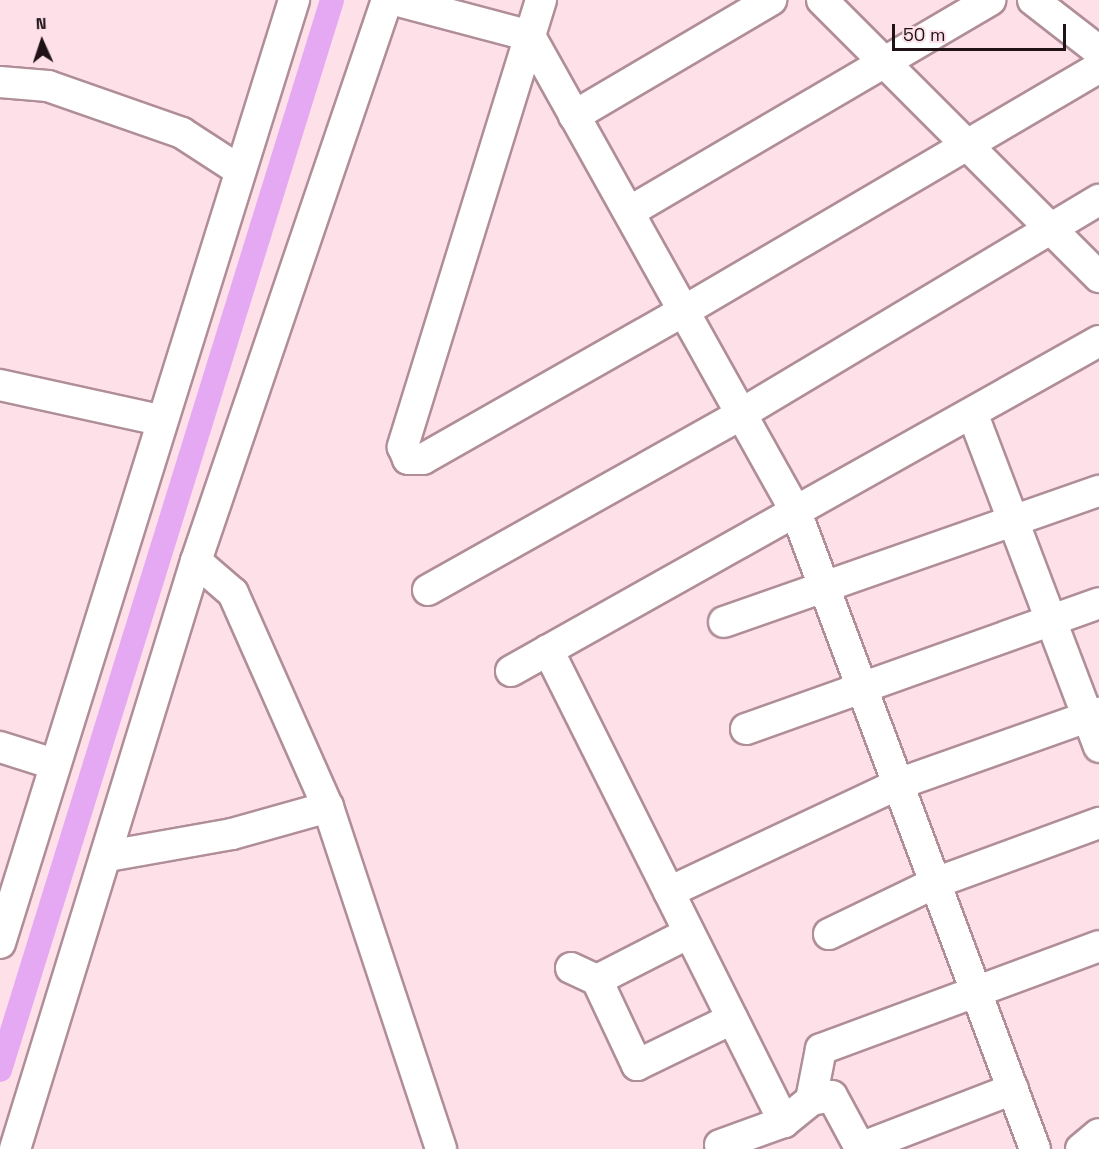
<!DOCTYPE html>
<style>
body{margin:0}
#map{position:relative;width:1099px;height:1149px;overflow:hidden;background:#fee0e9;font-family:"Space Grotesk",sans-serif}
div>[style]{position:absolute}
.canal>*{height:24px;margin:-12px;padding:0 12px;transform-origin:12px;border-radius:12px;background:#e4a9f2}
.roads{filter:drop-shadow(2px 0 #b08e98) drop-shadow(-2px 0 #b08e98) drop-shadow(0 2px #b08e98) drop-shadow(0 -2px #b08e98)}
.minor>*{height:30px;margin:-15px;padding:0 15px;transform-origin:15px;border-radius:15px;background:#fff}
span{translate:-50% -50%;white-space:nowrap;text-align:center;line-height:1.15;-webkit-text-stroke:6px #fee0e9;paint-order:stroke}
.north{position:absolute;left:12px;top:12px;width:60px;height:60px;-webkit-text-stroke:4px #fee0e9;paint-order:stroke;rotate:357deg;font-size:16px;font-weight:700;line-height:24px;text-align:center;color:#1f1317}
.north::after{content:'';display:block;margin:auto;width:21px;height:27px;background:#1f1317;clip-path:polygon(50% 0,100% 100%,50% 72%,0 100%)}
.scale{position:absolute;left:892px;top:24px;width:174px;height:27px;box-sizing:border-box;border:3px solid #1f1317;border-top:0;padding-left:8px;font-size:18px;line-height:21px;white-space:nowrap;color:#1f1317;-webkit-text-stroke:4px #fee0e9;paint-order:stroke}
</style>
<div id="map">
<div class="canal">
<div style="left:0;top:1070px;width:1120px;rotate:-72.76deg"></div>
</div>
<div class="roads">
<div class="minor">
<div style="left:395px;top:0;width:140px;rotate:14.9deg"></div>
<div style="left:530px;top:36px;width:545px;rotate:60.8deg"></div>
<div style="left:796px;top:512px;width:680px;rotate:69.43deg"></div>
<div style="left:541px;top:0;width:468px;rotate:107.2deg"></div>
<div style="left:403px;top:447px;width:13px;rotate:67deg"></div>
<div style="left:408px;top:459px;width:15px"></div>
<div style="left:423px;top:459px;width:300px;rotate:-29.6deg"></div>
<div style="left:684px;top:311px;width:481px;rotate:-30.4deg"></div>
<div style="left:822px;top:0;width:392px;rotate:45deg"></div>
<div style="left:1033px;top:0;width:83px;rotate:37.7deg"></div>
<div style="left:0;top:82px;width:48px;rotate:4.8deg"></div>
<div style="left:48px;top:86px;width:142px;rotate:19.3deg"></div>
<div style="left:182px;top:133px;width:68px;rotate:33deg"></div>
<div style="left:574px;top:116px;width:229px;rotate:-30.5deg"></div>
<div style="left:629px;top:212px;width:419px;rotate:-30.4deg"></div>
<div style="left:0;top:385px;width:163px;rotate:12.4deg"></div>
<div style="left:973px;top:415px;width:355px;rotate:69.2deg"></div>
<div style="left:196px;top:561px;width:49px;rotate:40.9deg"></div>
<div style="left:233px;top:593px;width:234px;rotate:66.1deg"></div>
<div style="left:328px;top:807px;width:360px;rotate:71.7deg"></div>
<div style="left:428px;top:590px;width:359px;rotate:-29.3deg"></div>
<div style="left:741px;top:414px;width:417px;rotate:-30.9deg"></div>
<div style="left:724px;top:622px;width:397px;rotate:-19.3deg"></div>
<div style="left:548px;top:650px;width:528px;rotate:63.43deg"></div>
<div style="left:511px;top:671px;width:674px;rotate:-29.3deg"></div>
<div style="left:746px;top:729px;width:375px;rotate:-19.6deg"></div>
<div style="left:0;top:747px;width:57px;rotate:17.5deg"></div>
<div style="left:108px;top:856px;width:126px;rotate:-10.1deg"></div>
<div style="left:232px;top:834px;width:100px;rotate:-15.7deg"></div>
<div style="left:669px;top:892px;width:253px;rotate:-25.2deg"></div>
<div style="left:898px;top:784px;width:213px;rotate:-19.5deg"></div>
<div style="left:829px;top:934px;width:118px;rotate:-25.7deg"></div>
<div style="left:935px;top:883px;width:175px;rotate:-20.1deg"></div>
<div style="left:0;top:943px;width:988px;rotate:-72.68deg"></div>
<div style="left:571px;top:968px;width:29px;rotate:25deg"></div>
<div style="left:597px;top:980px;width:103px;rotate:-27.1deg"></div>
<div style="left:597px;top:980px;width:94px;rotate:64.8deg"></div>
<div style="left:637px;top:1065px;width:106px;rotate:-25.8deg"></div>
<div style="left:811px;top:1100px;width:52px;rotate:-78.9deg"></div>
<div style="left:821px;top:1049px;width:296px;rotate:-20.3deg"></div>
<div style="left:720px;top:1145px;width:68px;rotate:-19.8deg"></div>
<div style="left:784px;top:1122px;width:35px;rotate:-39deg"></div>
<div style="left:811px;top:1100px;width:21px;rotate:-11deg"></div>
<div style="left:832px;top:1096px;width:59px;rotate:61.7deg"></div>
<div style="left:860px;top:1148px;width:164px;rotate:-21.1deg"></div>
<div style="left:15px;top:1149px;width:615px;rotate:-72.89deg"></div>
<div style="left:196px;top:561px;width:593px;rotate:-71.2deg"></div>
<div style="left:1081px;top:1149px;width:23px;rotate:-40deg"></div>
</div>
</div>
<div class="north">N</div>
<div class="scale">50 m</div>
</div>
